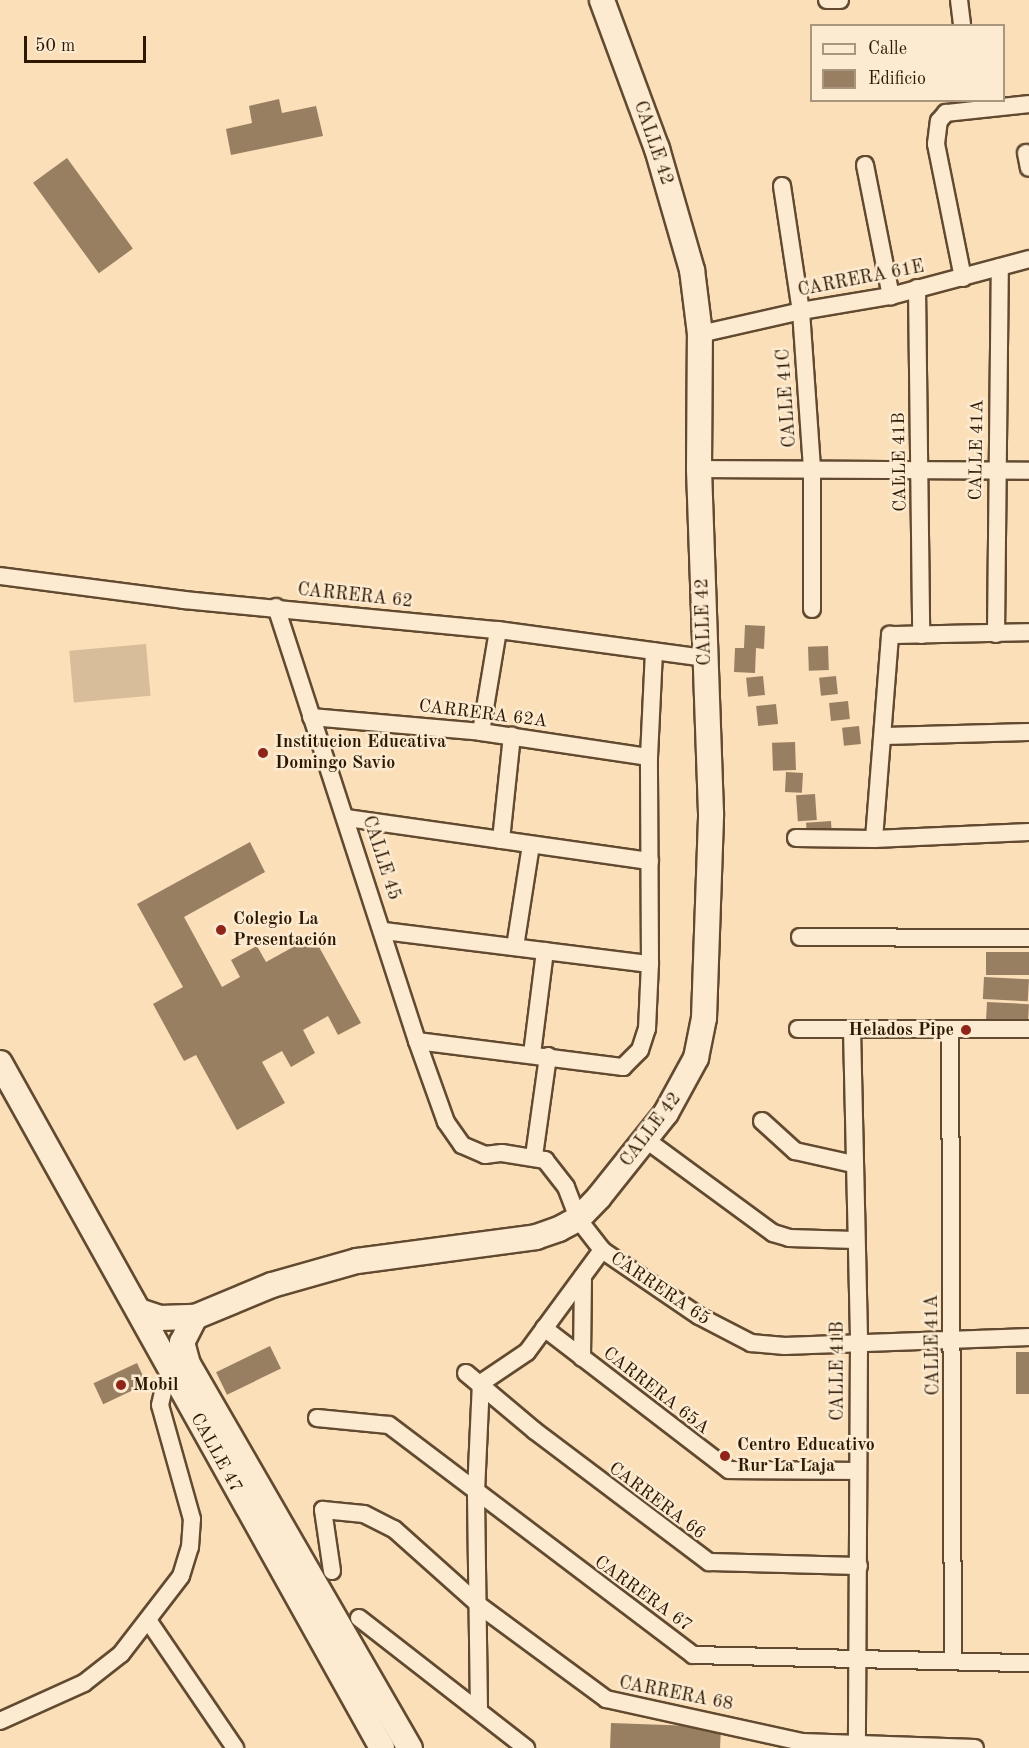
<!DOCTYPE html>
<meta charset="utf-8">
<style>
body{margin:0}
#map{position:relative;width:1029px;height:1748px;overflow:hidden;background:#fadfb8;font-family:"Old Standard TT",serif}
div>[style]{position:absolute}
.green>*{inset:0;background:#d7bd99;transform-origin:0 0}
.building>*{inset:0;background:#997f61;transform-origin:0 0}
.roads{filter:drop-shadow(2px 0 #624a30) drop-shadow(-2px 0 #624a30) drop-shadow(0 2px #624a30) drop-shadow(0 -2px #624a30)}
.street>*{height:16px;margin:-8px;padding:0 8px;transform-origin:8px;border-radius:8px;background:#fcead1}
.secondary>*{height:24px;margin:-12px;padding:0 12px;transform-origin:12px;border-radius:12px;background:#fcead1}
.dots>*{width:16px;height:16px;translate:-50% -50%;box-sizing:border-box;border:3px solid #fcead1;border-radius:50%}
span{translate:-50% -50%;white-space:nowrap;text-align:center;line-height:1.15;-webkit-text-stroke:5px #fcead1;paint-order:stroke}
.street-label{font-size:18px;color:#2f1802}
.poi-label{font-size:18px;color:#2f1802;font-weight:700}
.left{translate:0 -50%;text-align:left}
.right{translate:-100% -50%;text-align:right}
.legend{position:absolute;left:810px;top:24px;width:195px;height:78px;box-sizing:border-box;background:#fcead1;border:2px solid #aa967e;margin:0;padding:8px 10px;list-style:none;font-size:18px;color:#2f1802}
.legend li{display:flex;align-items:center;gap:12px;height:30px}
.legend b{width:30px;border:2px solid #aa967e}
.scale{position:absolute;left:24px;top:36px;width:122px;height:27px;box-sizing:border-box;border:3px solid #2f1802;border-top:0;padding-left:8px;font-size:18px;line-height:21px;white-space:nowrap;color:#2f1802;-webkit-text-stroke:4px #fcead1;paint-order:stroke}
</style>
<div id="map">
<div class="green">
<div style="left:146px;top:644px;width:52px;height:77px;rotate:85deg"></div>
</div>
<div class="building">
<div style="clip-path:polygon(279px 99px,282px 113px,316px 106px,323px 136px,231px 155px,226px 129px,252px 123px,249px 106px)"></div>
<div style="left:67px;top:158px;width:112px;height:42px;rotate:54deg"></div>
<div style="clip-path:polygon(745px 625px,765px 626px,764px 649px,756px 648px,755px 673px,734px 672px,735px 648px,744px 648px)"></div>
<div style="left:828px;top:646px;width:24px;height:20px;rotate:88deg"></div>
<div style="left:763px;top:676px;width:19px;height:17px;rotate:84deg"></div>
<div style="left:836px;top:676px;width:18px;height:17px;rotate:84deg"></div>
<div style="left:848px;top:701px;width:18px;height:19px;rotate:84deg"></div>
<div style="left:776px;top:704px;width:20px;height:20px;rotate:84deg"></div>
<div style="left:859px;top:726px;width:18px;height:17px;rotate:84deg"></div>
<div style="left:795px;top:742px;width:28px;height:23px;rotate:88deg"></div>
<div style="left:786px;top:772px;width:17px;height:20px;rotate:3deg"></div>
<div style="left:815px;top:794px;width:26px;height:19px;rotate:86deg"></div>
<div style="left:831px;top:821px;width:14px;height:25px;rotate:86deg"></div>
<div style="clip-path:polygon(250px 842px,265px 872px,184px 917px,222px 987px,240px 977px,231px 960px,257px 946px,266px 962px,313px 936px,361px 1023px,338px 1035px,328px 1016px,303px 1030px,315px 1053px,291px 1067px,282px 1051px,262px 1062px,285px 1103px,237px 1130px,196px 1055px,184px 1061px,153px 1004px,183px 987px,137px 904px)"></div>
<div style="left:986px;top:952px;width:43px;height:23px"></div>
<div style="left:984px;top:977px;width:45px;height:22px;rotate:3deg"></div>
<div style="left:987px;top:1002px;width:42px;height:23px;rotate:3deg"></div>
<div style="left:270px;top:1346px;width:25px;height:60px;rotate:64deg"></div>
<div style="left:1016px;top:1352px;width:13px;height:42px"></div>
<div style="left:137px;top:1363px;width:23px;height:48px;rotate:65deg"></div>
<div style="clip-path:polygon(611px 1723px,721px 1727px,720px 1748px,610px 1748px)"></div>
</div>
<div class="roads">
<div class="street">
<div style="left:827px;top:0;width:13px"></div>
<div style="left:959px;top:0;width:26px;rotate:83deg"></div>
<div style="left:1026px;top:153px;width:15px;rotate:79deg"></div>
<div style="left:865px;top:165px;width:134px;rotate:78.8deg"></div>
<div style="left:782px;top:186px;width:126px;rotate:81.4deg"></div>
<div style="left:801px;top:311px;width:158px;rotate:86deg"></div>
<div style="left:812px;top:469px;width:140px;rotate:90deg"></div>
<div style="left:963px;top:278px;width:137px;rotate:-101.4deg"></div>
<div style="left:936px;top:144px;width:23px;rotate:-83deg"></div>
<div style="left:939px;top:121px;width:11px;rotate:-49deg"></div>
<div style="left:946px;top:113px;width:83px;rotate:-6.2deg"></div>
<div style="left:917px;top:288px;width:347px;rotate:89.3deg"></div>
<div style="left:700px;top:334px;width:104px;rotate:-12.8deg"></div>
<div style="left:801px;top:311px;width:91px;rotate:-9.5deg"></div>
<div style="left:891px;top:296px;width:143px;rotate:-15deg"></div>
<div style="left:699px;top:469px;width:330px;rotate:0.3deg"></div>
<div style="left:0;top:576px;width:186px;rotate:7.4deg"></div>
<div style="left:184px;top:600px;width:315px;rotate:5.5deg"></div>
<div style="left:498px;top:630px;width:209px;rotate:7.7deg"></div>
<div style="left:276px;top:607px;width:456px;rotate:72deg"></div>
<div style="left:417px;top:1041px;width:86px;rotate:70.3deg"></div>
<div style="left:446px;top:1122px;width:28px;rotate:55deg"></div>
<div style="left:462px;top:1145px;width:25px;rotate:23deg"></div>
<div style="left:485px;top:1155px;width:17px;rotate:-7deg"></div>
<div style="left:502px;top:1153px;width:44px;rotate:9.2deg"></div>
<div style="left:545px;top:1160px;width:34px;rotate:52deg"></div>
<div style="left:566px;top:1187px;width:34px;rotate:69deg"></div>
<div style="left:578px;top:1219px;width:39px;rotate:52deg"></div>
<div style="left:602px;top:1250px;width:117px;rotate:34.2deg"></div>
<div style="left:699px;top:1316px;width:59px;rotate:27.4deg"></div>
<div style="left:751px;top:1343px;width:34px;rotate:5deg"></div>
<div style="left:785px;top:1346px;width:244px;rotate:-2.1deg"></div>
<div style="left:996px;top:634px;width:367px;rotate:-89.4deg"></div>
<div style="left:311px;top:717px;width:171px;rotate:5deg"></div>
<div style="left:481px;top:732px;width:170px;rotate:8.5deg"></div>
<div style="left:481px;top:732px;width:103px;rotate:-80.5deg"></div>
<div style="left:884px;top:736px;width:145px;rotate:-1.6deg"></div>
<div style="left:347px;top:818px;width:306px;rotate:8.1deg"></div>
<div style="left:796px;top:838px;width:78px;rotate:0.7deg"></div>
<div style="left:874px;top:839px;width:155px;rotate:-2.6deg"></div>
<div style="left:874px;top:839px;width:205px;rotate:-85.5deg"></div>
<div style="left:890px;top:635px;width:139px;rotate:-1.2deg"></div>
<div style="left:501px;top:840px;width:105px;rotate:-84deg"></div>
<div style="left:384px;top:931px;width:268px;rotate:7.1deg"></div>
<div style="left:800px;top:937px;width:229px;rotate:0.3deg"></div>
<div style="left:515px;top:947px;width:103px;rotate:-81.1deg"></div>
<div style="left:798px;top:1029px;width:231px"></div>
<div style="left:852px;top:1029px;width:313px;rotate:88.7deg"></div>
<div style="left:859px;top:1342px;width:406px;rotate:90.3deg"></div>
<div style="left:950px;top:1029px;width:631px;rotate:89.73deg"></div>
<div style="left:417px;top:1041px;width:208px;rotate:7.2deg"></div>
<div style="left:623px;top:1067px;width:24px;rotate:-45deg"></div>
<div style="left:640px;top:1050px;width:22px;rotate:-72deg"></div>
<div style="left:647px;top:1029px;width:65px;rotate:-87.4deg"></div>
<div style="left:650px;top:964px;width:207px;rotate:-90.3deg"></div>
<div style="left:649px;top:757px;width:106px;rotate:-87.3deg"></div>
<div style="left:532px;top:1054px;width:104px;rotate:-82.8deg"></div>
<div style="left:762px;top:1121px;width:45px;rotate:42.3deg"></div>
<div style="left:795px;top:1151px;width:59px;rotate:12.6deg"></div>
<div style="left:645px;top:1139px;width:159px;rotate:36.3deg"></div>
<div style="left:773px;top:1233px;width:17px;rotate:17deg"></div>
<div style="left:789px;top:1238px;width:66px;rotate:1.7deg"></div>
<div style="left:534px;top:1156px;width:101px;rotate:-82deg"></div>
<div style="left:544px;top:1328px;width:233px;rotate:37.5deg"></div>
<div style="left:729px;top:1470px;width:128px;rotate:0.4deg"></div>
<div style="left:582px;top:1358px;width:82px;rotate:-89.3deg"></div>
<div style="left:466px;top:1373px;width:90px;rotate:40deg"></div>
<div style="left:535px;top:1431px;width:218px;rotate:37deg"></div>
<div style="left:709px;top:1562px;width:150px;rotate:1.5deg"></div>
<div style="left:317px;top:1418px;width:72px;rotate:5.6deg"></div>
<div style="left:389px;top:1425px;width:381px;rotate:37.1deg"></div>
<div style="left:693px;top:1655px;width:336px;rotate:1.4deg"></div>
<div style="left:332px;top:1571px;width:62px;rotate:-98.4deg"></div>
<div style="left:323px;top:1510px;width:41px;rotate:5.6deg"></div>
<div style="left:364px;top:1514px;width:34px;rotate:27deg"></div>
<div style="left:394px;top:1529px;width:115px;rotate:41.8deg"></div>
<div style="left:480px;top:1606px;width:157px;rotate:36.4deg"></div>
<div style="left:606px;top:1699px;width:201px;rotate:12.4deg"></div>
<div style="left:802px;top:1742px;width:173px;rotate:2deg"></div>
<div style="left:359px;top:1618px;width:212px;rotate:37.9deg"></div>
<div style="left:148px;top:1620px;width:155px;rotate:55.8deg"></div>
<div style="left:479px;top:1710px;width:218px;rotate:-90.8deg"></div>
<div style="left:476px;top:1492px;width:109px;rotate:-87.4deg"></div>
<div style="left:481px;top:1383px;width:55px;rotate:-34deg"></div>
<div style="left:527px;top:1352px;width:127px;rotate:-53.7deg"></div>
<div style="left:0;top:1721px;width:92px;rotate:-24.3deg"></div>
<div style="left:84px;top:1683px;width:47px;rotate:-38.1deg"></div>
<div style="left:121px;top:1654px;width:98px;rotate:-52.4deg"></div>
<div style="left:181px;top:1576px;width:30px;rotate:-73deg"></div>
<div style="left:190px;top:1547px;width:28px;rotate:-86deg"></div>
<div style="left:192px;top:1519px;width:118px;rotate:-105.7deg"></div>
<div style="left:160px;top:1405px;width:18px;rotate:-77deg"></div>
<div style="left:164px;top:1387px;width:16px;rotate:-50deg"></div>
</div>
<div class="secondary">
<div style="left:0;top:1063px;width:784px;rotate:60.85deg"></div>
<div style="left:139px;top:1311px;width:22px;rotate:18deg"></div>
<div style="left:160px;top:1318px;width:35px;rotate:-2deg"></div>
<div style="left:195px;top:1317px;width:83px;rotate:-22.6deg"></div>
<div style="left:272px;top:1285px;width:88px;rotate:-15.8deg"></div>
<div style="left:357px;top:1261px;width:181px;rotate:-7.6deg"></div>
<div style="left:536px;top:1237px;width:24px;rotate:-19deg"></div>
<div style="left:559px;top:1229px;width:21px;rotate:-28deg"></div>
<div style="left:578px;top:1219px;width:30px;rotate:-46deg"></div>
<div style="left:599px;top:1197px;width:107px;rotate:-51.4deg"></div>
<div style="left:666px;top:1113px;width:63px;rotate:-61.4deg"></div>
<div style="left:696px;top:1058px;width:41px;rotate:-78.7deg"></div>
<div style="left:704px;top:1018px;width:205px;rotate:-88deg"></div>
<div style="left:711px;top:813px;width:344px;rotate:-92deg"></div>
<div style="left:699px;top:469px;width:135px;rotate:-89.6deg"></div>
<div style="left:700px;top:334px;width:64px;rotate:-97.1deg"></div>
<div style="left:692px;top:270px;width:126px;rotate:-106.1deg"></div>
<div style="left:657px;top:149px;width:159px;rotate:-110.3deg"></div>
<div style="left:195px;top:1317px;width:28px;rotate:117deg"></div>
<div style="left:182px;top:1342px;width:23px;rotate:75deg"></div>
<div style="left:188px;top:1364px;width:444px;rotate:60deg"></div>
</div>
</div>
<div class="dots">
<div style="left:263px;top:753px;background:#8f2418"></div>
<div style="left:221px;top:930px;background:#8f2418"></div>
<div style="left:966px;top:1030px;background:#8f2418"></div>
<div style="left:121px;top:1385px;background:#8f2418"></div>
<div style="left:725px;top:1456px;background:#8f2418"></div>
</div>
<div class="street-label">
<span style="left:653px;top:143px;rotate:71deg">CALLE 42</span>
<span style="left:861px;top:279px;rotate:-11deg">CARRERA 61E</span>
<span style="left:787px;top:398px;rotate:-94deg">CALLE 41C</span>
<span style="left:977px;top:450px;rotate:-89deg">CALLE 41A</span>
<span style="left:900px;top:462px;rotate:-91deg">CALLE 41B</span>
<span style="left:355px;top:596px;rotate:6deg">CARRERA 62</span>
<span style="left:704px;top:622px;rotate:-92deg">CALLE 42</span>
<span style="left:483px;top:714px;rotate:7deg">CARRERA 62A</span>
<span style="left:381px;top:858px;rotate:72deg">CALLE 45</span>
<span style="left:651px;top:1130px;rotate:-53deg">CALLE 42</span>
<span style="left:660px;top:1289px;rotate:34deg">CARRERA 65</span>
<span style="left:933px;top:1345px;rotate:-91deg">CALLE 41A</span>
<span style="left:838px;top:1371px;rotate:-90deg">CALLE 41B</span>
<span style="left:656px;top:1391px;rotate:38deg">CARRERA 65A</span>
<span style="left:216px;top:1453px;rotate:61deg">CALLE 47</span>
<span style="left:657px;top:1501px;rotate:37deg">CARRERA 66</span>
<span style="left:643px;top:1594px;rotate:36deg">CARRERA 67</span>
<span style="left:676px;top:1694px;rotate:11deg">CARRERA 68</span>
</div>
<div class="poi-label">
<span class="left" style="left:275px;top:753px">Institucion Educativa<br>Domingo Savio</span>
<span class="left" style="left:233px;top:930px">Colegio La<br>Presentación</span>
<span class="right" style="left:954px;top:1030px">Helados Pipe</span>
<span class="left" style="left:133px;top:1385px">Mobil</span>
<span class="left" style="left:737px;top:1456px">Centro Educativo<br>Rur La Laja</span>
</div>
<ul class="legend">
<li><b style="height:8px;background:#fcead1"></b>Calle</li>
<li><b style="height:16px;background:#997f61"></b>Edificio</li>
</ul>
<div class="scale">50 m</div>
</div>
